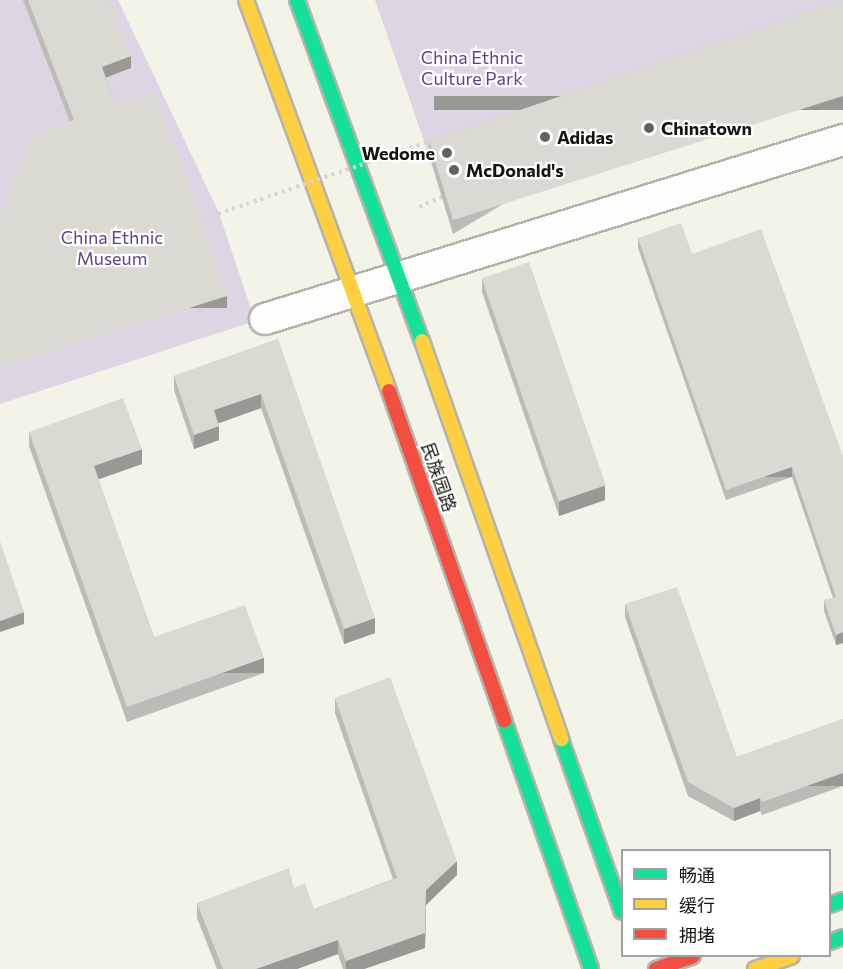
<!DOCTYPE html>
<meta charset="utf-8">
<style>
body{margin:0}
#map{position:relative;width:843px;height:969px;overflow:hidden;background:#f4f3e8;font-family:Commissioner,"Noto Sans SC",sans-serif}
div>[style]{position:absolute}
.green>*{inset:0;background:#ddd5e3}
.path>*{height:4px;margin-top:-2px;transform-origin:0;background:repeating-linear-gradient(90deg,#d5d5d3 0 3px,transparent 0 7.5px)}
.roads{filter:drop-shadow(2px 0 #b5b4ac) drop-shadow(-2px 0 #b5b4ac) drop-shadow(0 2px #b5b4ac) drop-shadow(0 -2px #b5b4ac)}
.street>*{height:30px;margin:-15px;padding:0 15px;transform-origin:15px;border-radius:15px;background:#fdfdfc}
.fast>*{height:14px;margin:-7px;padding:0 7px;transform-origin:7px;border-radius:7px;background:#16e098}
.slow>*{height:14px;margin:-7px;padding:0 7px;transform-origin:7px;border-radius:7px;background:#ffcf43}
.jam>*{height:14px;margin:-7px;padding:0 7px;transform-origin:7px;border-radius:7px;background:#f24e42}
.path-bridge>*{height:4px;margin-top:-2px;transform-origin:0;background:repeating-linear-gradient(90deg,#d5d5d3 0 3px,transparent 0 7.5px)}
.wall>*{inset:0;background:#bcbbb5}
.shaded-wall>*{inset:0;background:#999993;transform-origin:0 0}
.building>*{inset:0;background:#dbdad2;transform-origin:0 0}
.dots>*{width:16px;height:16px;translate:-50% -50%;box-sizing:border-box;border:3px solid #fff;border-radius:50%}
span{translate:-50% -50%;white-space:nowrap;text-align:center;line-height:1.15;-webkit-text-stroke:4.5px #fff;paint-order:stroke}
.park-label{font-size:18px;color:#614483}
.poi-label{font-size:18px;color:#15150f;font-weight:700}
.left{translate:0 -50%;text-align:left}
.right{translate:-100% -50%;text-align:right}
.street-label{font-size:18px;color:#15150f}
.legend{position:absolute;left:621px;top:849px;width:210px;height:108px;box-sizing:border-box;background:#fff;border:2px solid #a1a19f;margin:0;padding:8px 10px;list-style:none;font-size:18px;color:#15150f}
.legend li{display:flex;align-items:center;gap:12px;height:30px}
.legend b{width:30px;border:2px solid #a1a19f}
</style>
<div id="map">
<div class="green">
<div style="clip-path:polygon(0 0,118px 0,219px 213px,255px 321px,0 404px)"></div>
<div style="clip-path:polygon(375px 0,843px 0,843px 14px,429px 155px)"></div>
</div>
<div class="path">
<div style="left:425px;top:143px;width:9px;rotate:-21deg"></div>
<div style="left:419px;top:207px;width:30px;rotate:-24deg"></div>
</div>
<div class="roads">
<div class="street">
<div style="left:265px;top:319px;width:605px;rotate:-17.21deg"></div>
</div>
<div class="fast">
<div style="left:297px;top:0;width:363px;rotate:69.9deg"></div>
<div style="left:504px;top:720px;width:264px;rotate:70.7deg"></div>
<div style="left:561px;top:739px;width:183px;rotate:70.6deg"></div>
<div style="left:830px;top:905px;width:14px;rotate:-21deg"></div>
<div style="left:830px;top:942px;width:14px;rotate:-21deg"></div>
</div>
<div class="slow">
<div style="left:246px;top:0;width:416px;rotate:69.9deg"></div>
<div style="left:422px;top:341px;width:422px;rotate:70.7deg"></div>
<div style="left:755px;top:969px;width:39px;rotate:-19deg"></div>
</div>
<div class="jam">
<div style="left:389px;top:391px;width:349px;rotate:70.7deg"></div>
<div style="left:656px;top:969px;width:39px;rotate:-19deg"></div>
</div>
</div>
<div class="path-bridge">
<div style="left:197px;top:221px;width:241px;rotate:-18.9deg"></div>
</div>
<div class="wall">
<div style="clip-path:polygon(23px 0,109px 0,131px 68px,106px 77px,116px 105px,227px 308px,70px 122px)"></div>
<div style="clip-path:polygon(843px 0,453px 234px,429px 155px,429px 141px)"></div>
<div style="clip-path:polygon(638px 238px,692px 254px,843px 456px,843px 643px,836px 645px,824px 611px,824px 600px,833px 598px,792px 477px,726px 500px,638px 248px)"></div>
<div style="clip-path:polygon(482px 278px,605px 500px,559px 516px,482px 292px)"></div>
<div style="clip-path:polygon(278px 339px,375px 633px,344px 644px,261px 408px,218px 423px,219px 440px,194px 449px,174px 390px,174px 376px)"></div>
<div style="clip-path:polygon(29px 432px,142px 464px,98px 479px,154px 637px,264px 673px,127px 722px,29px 446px)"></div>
<div style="clip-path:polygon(625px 604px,737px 757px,843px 719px,843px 786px,762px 815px,760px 811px,734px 821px,688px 796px,625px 617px)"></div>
<div style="clip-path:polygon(335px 698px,457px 875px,426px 905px,425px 948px,364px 969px,343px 969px,338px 954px,297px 969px,217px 969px,197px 918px,197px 903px,294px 888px,314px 909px,393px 879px,335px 713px)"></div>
</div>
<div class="shaded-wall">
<div style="clip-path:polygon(131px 56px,131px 68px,102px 79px,102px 67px)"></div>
<div style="left:843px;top:96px;width:14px;height:409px;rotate:90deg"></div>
<div style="left:227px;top:296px;width:12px;height:238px;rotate:90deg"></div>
<div style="clip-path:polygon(261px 394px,261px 408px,214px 425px,214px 410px)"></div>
<div style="clip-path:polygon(219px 426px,219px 440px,194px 449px,194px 435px)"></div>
<div style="clip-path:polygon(142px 449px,142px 464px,94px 481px,94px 466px)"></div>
<div style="left:792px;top:467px;width:10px;height:70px;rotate:90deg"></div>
<div style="clip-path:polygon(605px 485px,605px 500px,559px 516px,559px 501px)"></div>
<div style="clip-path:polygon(24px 612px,24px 624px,0 632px,0 621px)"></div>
<div style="clip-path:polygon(375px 618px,375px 633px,344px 644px,344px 629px)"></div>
<div style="clip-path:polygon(843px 632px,843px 643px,836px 645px,836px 635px)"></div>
<div style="left:264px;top:658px;width:15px;height:145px;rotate:90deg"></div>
<div style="left:843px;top:773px;width:13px;height:86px;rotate:90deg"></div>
<div style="clip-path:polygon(760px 798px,760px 811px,734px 821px,734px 808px)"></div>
<div style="clip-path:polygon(457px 861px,457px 875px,426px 905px,425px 948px,364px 969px,346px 969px,346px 961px,426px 890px)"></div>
<div style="clip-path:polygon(338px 940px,338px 954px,297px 969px,256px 969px)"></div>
</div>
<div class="building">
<div style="clip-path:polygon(28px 0,109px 0,131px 56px,102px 67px,116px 105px,155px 91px,227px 296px,0 368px,0 214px,33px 135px,74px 120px)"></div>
<div style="clip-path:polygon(843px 0,843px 96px,453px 220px,429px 141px)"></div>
<div style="clip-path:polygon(681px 223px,692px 254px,761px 229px,843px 456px,843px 632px,836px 635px,824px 600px,836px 597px,792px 467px,726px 490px,638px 238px)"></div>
<div style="left:529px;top:262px;width:236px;height:50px;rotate:71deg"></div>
<div style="clip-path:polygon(278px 339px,375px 618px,344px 629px,261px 394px,214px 410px,219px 426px,194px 435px,174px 376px)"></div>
<div style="clip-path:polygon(123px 398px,142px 449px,94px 466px,154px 637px,245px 605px,264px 658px,127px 707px,29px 432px)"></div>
<div style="clip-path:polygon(0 541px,24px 612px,0 621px)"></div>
<div style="clip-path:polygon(677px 587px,737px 757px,843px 719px,843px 773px,762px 802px,760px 798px,734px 808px,688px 782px,625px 604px)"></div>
<div style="clip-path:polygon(390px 677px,457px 861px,426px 890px,425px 933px,346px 961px,338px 940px,256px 969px,223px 969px,197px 903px,289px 868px,294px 888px,305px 883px,314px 909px,397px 878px,335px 698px)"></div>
</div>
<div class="dots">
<div style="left:649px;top:128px;background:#63635b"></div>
<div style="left:545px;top:137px;background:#63635b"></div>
<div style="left:447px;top:153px;background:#63635b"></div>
<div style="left:454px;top:170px;background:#63635b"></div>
</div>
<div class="park-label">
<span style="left:472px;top:68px">China Ethnic<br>Culture Park</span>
<span style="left:112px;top:248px">China Ethnic<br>Museum</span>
</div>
<div class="poi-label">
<span class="left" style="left:661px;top:128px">Chinatown</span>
<span class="left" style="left:557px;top:137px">Adidas</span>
<span class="right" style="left:435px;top:153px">Wedome</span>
<span class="left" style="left:466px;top:170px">McDonald's</span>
</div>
<div class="street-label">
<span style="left:439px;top:477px;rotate:71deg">民族园路</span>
</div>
<ul class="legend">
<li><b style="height:8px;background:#16e098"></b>畅通</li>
<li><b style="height:8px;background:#ffcf43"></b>缓行</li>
<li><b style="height:8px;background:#f24e42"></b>拥堵</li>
</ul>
</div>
